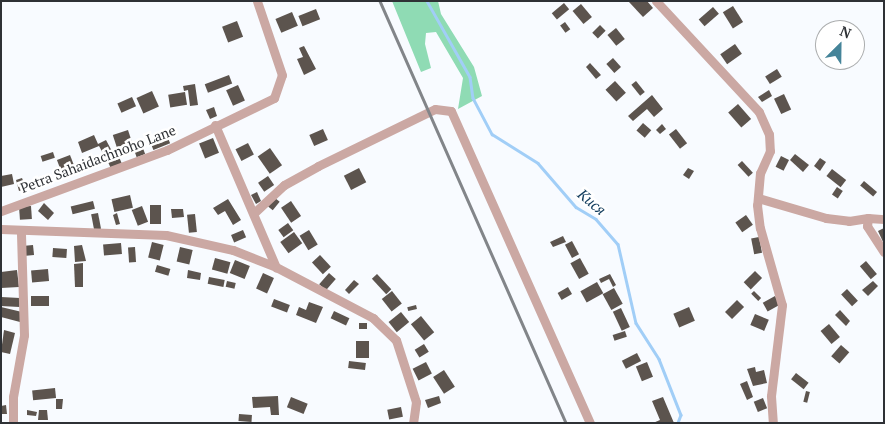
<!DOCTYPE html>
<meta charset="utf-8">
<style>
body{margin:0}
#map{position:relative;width:885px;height:424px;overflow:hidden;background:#f8fbff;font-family:"PT Serif",serif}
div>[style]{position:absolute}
.forest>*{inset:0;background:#8fdbb4}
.stream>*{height:2.5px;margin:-1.25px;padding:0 1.25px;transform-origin:1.25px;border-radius:1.25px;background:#a1cef7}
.building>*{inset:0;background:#5c544e;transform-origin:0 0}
.minor>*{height:9px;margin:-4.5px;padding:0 4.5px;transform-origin:4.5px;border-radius:4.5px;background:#cba8a3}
.rail>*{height:2.5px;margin:-1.25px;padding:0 1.25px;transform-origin:1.25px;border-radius:1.25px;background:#828589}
span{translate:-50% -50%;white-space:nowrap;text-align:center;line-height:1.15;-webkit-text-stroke:5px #fff;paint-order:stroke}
.street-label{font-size:14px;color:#2e3135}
.water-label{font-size:15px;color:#103b5c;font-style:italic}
.frame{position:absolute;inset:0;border:2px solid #2e3135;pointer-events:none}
.north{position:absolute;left:815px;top:20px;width:50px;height:50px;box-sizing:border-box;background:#fff;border:1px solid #abadae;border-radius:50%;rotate:23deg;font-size:14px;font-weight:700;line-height:20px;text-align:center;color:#2e3135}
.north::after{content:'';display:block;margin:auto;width:18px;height:22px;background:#458499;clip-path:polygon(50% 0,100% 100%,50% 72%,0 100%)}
</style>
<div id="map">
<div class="forest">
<div style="clip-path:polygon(392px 1px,438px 1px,441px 14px,474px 67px,482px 96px,458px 109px,463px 78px,436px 32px,426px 33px,425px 44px,431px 68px,421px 72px)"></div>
</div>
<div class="stream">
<div style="left:427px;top:1px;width:87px;rotate:60.5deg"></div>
<div style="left:470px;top:77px;width:21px;rotate:82deg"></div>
<div style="left:473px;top:98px;width:41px;rotate:62.2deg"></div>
<div style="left:492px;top:134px;width:54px;rotate:32.2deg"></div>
<div style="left:538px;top:163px;width:58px;rotate:49.2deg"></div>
<div style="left:576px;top:207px;width:23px;rotate:31deg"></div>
<div style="left:596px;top:219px;width:33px;rotate:49deg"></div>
<div style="left:618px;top:244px;width:81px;rotate:77.2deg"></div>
<div style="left:636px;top:323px;width:43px;rotate:57.4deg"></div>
<div style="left:659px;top:359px;width:60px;rotate:68.6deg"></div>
<div style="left:681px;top:415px;width:9px;rotate:111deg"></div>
</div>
<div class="building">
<div style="clip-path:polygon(647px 1px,653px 8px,643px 17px,629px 2px)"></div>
<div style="left:564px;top:3px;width:8px;height:16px;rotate:50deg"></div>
<div style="left:581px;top:4px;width:17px;height:11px;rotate:50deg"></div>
<div style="left:733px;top:6px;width:19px;height:12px;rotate:58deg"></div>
<div style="left:713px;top:7px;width:9px;height:19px;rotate:49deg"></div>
<div style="left:316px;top:9px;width:11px;height:19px;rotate:68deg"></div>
<div style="left:292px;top:12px;width:15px;height:18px;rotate:67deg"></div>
<div style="left:237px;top:21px;width:17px;height:16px;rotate:69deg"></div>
<div style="left:565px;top:22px;width:9px;height:6px;rotate:54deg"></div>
<div style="left:600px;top:25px;width:8px;height:11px;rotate:45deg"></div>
<div style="left:616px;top:28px;width:14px;height:11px;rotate:51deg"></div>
<div style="left:735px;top:44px;width:12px;height:18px;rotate:55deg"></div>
<div style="clip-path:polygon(304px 46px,316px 69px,304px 75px,297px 59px,303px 57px,299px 48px)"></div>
<div style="left:613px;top:58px;width:12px;height:9px;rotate:48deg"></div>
<div style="clip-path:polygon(590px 63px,601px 75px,596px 79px,586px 67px)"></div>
<div style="left:777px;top:69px;width:9px;height:14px;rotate:58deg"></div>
<div style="left:229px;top:75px;width:9px;height:26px;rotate:69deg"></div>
<div style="left:615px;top:81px;width:16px;height:13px;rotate:47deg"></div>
<div style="left:636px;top:81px;width:14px;height:6px;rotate:51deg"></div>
<div style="clip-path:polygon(195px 84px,198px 105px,190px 106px,188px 90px,184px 91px,183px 86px)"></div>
<div style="left:238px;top:85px;width:17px;height:13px;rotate:66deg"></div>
<div style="clip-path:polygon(769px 90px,772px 96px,762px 102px,758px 97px)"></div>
<div style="left:152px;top:91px;width:17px;height:17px;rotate:66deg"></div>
<div style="left:185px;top:92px;width:13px;height:17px;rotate:81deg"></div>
<div style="left:784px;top:94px;width:17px;height:11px;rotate:65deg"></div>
<div style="clip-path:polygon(652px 95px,663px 109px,654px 117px,647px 109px,633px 121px,628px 116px)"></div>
<div style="left:132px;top:97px;width:10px;height:16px;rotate:66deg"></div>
<div style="left:738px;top:104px;width:20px;height:13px;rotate:49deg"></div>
<div style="clip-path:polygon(214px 107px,217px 116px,210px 119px,206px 110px)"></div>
<div style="left:643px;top:123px;width:11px;height:10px;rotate:41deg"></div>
<div style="clip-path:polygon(662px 124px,666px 129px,660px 134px,656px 130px)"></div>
<div style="left:323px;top:129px;width:12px;height:15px;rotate:66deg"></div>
<div style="left:676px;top:129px;width:18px;height:9px;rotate:52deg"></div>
<div style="left:128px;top:130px;width:13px;height:16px;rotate:72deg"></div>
<div style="left:166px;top:133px;width:11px;height:18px;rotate:68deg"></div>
<div style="clip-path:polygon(94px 135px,98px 144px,106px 140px,114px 155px,106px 159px,99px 146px,82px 153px,78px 142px)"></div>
<div style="left:213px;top:138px;width:16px;height:15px;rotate:68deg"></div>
<div style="left:140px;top:140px;width:15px;height:9px;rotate:70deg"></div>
<div style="left:248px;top:143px;width:13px;height:14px;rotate:63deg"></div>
<div style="left:270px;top:148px;width:21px;height:15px;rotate:55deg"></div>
<div style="left:53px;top:152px;width:6px;height:13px;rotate:72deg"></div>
<div style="clip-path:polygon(795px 154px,809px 165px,803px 172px,790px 160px)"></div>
<div style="left:70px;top:155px;width:17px;height:14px;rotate:69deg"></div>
<div style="left:781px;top:156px;width:9px;height:12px;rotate:27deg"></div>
<div style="left:119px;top:157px;width:8px;height:12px;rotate:67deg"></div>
<div style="clip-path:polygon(820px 158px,826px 162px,820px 171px,814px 166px)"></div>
<div style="left:742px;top:161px;width:16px;height:6px;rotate:47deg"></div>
<div style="left:359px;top:168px;width:16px;height:17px;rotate:63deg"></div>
<div style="clip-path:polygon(688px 168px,694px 171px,689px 179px,683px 175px)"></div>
<div style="left:832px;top:169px;width:18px;height:9px;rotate:38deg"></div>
<div style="clip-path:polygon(12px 174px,14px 184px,1px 187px,1px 176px)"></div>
<div style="left:268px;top:176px;width:11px;height:12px;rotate:56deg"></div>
<div style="clip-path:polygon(22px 178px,26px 189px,19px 191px,16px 180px)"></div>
<div style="left:864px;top:181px;width:17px;height:6px;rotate:40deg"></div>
<div style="left:837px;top:187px;width:7px;height:9px;rotate:34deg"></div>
<div style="clip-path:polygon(257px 192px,261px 201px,256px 204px,251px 195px)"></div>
<div style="left:130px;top:195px;width:13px;height:19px;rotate:77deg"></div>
<div style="left:275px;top:198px;width:6px;height:11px;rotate:39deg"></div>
<div style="clip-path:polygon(228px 199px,241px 220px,233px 225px,225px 211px,218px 215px,213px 208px)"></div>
<div style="left:93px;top:201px;width:8px;height:23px;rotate:76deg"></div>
<div style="left:291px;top:201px;width:18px;height:12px;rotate:56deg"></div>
<div style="clip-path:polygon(44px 203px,54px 213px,48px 220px,38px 211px)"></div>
<div style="left:150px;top:205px;width:11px;height:19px"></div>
<div style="left:31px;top:206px;width:13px;height:12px;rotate:86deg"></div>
<div style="left:142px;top:206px;width:17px;height:11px;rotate:69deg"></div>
<div style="clip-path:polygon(171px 209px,183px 209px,184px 217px,172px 218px)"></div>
<div style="left:98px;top:213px;width:16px;height:7px;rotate:79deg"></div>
<div style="clip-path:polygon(117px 213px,120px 224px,116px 225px,113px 215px)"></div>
<div style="left:195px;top:214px;width:18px;height:8px;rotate:84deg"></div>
<div style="left:746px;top:215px;width:12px;height:13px;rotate:55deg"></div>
<div style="left:288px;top:223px;width:9px;height:12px;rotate:54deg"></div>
<div style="clip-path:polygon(884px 228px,884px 244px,878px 231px)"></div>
<div style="left:243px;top:230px;width:8px;height:13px;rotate:67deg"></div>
<div style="left:309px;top:230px;width:17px;height:11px;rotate:59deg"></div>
<div style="left:294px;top:232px;width:14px;height:17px;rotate:54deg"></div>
<div style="clip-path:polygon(563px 236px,566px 242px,553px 247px,550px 242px)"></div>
<div style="left:759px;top:237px;width:16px;height:8px;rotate:79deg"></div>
<div style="left:572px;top:241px;width:15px;height:8px;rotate:62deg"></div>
<div style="left:152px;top:242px;width:12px;height:16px;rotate:14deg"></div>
<div style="left:121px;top:243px;width:11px;height:18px;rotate:85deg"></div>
<div style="left:33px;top:245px;width:10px;height:8px;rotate:84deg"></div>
<div style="clip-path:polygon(82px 245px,86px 261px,75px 262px,74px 246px)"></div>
<div style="left:135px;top:247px;width:15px;height:7px;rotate:86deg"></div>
<div style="left:180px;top:247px;width:13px;height:15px;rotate:13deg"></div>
<div style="left:53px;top:248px;width:14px;height:9px;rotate:4deg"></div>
<div style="left:320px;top:255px;width:16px;height:11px;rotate:47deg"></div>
<div style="left:215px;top:258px;width:16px;height:12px;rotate:15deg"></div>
<div style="left:580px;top:258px;width:18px;height:11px;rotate:61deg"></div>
<div style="left:235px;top:260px;width:16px;height:14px;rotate:22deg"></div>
<div style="left:866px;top:261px;width:17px;height:8px;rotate:50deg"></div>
<div style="clip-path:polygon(83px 263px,83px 287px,75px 287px,74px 264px)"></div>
<div style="left:157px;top:265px;width:14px;height:7px;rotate:17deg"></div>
<div style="left:48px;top:269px;width:12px;height:17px;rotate:85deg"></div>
<div style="clip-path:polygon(17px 270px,19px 287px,1px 288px,1px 272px)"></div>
<div style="clip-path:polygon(188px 270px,201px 273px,200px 280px,187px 278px)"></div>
<div style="left:755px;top:271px;width:10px;height:16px;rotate:45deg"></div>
<div style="left:263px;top:273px;width:12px;height:17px;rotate:24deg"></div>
<div style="left:329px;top:273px;width:9px;height:15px;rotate:41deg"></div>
<div style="left:377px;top:274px;width:21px;height:7px;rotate:47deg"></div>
<div style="clip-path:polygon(610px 274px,616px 285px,613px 287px,609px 279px,601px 283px,599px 279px)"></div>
<div style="left:209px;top:277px;width:16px;height:7px;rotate:11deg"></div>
<div style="clip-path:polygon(354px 280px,359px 284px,349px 294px,345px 290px)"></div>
<div style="left:227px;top:281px;width:9px;height:6px;rotate:13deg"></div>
<div style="clip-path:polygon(873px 281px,878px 286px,868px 296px,862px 290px)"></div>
<div style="left:597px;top:282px;width:13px;height:19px;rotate:61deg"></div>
<div style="left:568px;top:287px;width:8px;height:12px;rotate:60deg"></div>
<div style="left:614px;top:288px;width:18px;height:13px;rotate:61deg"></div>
<div style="left:847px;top:289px;width:16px;height:8px;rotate:47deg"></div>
<div style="left:392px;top:291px;width:16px;height:13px;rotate:52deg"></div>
<div style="left:754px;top:291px;width:10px;height:4px;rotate:45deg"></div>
<div style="left:31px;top:296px;width:18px;height:10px"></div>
<div style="left:775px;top:296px;width:10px;height:14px;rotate:61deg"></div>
<div style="left:1px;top:297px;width:19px;height:9px;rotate:3deg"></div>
<div style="left:274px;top:299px;width:17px;height:8px;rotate:21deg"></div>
<div style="left:737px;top:300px;width:10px;height:17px;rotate:45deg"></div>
<div style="clip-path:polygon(309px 302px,323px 307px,316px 323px,296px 315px,299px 307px,306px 310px)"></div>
<div style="left:416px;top:305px;width:4px;height:9px;rotate:76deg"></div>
<div style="clip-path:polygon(1px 307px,22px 312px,20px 322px,1px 317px)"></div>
<div style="left:689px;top:307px;width:15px;height:17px;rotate:67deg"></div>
<div style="left:621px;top:308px;width:21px;height:9px;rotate:65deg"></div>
<div style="clip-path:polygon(840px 310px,850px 321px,846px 326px,835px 315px)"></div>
<div style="left:334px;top:311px;width:17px;height:8px;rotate:25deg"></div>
<div style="left:401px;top:312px;width:13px;height:16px;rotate:51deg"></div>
<div style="left:755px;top:314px;width:15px;height:12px;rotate:23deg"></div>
<div style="left:421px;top:316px;width:21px;height:13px;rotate:51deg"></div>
<div style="left:359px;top:323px;width:8px;height:6px"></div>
<div style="left:829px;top:324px;width:17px;height:11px;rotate:50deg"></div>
<div style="clip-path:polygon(4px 330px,15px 333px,10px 354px,1px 352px)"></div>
<div style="left:625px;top:331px;width:6px;height:13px;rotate:72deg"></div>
<div style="left:356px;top:341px;width:13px;height:17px"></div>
<div style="left:424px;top:344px;width:9px;height:11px;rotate:58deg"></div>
<div style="left:841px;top:345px;width:11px;height:15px;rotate:41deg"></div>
<div style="left:637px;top:353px;width:9px;height:17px;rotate:63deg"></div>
<div style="left:349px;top:361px;width:17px;height:7px;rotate:7deg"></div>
<div style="left:426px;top:362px;width:13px;height:15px;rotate:63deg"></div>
<div style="left:647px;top:362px;width:16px;height:12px;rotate:68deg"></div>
<div style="clip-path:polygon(755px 367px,756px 372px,764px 370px,767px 383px,753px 386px,747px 369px)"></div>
<div style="left:444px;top:370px;width:20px;height:13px;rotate:57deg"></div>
<div style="left:796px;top:373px;width:16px;height:8px;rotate:38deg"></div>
<div style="clip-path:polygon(747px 381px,753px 397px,747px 400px,740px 384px)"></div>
<div style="left:55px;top:388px;width:10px;height:23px;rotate:84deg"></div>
<div style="left:806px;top:391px;width:4px;height:11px;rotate:14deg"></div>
<div style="clip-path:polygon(278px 396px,279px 415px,271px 415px,270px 407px,253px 408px,252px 397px)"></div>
<div style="clip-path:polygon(439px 396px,441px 403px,428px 408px,425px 400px)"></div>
<div style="left:291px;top:397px;width:18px;height:11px;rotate:22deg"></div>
<div style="clip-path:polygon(663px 397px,674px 423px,653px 423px,660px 420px,652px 401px)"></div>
<div style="left:763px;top:398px;width:11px;height:10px;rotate:68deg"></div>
<div style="clip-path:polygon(56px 399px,63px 399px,62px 409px,56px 409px)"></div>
<div style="clip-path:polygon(6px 405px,7px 414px,1px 414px,1px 406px)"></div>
<div style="left:401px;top:407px;width:10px;height:14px;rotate:79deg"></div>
<div style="clip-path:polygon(27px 410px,37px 412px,36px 416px,27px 415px)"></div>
<div style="clip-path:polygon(39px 410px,47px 410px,48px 420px,38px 420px)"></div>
<div style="left:239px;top:414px;width:13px;height:7px;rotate:4deg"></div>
</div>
<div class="minor">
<div style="left:656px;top:1px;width:151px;rotate:47.1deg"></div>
<div style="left:759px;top:112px;width:24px;rotate:66deg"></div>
<div style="left:769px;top:134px;width:17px;rotate:87deg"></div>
<div style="left:770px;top:151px;width:24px;rotate:114deg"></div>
<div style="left:760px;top:173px;width:32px;rotate:95deg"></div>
<div style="left:757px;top:205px;width:23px;rotate:83deg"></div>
<div style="left:760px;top:228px;width:80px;rotate:74.1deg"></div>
<div style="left:782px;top:305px;width:92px;rotate:96.9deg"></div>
<div style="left:771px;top:396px;width:27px;rotate:86deg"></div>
<div style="left:215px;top:125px;width:155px;rotate:66.8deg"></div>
<div style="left:758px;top:198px;width:71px;rotate:16.4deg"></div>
<div style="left:826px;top:218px;width:23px;rotate:7deg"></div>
<div style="left:849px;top:221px;width:19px;rotate:-9deg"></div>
<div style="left:868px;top:218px;width:16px;rotate:4deg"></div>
<div style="left:1px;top:211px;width:177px;rotate:-20.2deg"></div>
<div style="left:167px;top:150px;width:119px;rotate:-25.9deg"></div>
<div style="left:274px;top:98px;width:24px;rotate:-71deg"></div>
<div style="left:282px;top:75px;width:78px;rotate:-108.7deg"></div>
<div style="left:254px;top:213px;width:41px;rotate:-43deg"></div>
<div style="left:284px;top:185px;width:39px;rotate:-29deg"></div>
<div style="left:318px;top:166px;width:130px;rotate:-26deg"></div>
<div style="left:435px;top:109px;width:16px;rotate:7deg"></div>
<div style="left:451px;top:111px;width:342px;rotate:66deg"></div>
<div style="left:868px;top:218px;width:8px;rotate:97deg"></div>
<div style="left:867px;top:226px;width:31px;rotate:57deg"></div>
<div style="left:1px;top:229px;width:165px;rotate:2.1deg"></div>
<div style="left:166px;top:235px;width:69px;rotate:12.6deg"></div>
<div style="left:233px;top:250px;width:46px;rotate:21.6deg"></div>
<div style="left:276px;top:267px;width:110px;rotate:27.7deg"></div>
<div style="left:373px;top:318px;width:32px;rotate:44deg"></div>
<div style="left:396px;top:340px;width:65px;rotate:72.1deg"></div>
<div style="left:416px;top:402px;width:21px;rotate:98deg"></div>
<div style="left:13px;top:423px;width:26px;rotate:-90deg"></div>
<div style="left:13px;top:397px;width:63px;rotate:-79.9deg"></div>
<div style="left:24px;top:335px;width:103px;rotate:-91.7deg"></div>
</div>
<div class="rail">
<div style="left:380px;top:1px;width:461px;rotate:66.2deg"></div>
</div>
<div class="street-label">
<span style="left:98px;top:159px;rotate:-21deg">Petra Sahaidachnoho Lane</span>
</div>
<div class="water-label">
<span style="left:592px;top:202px;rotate:40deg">Кися</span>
</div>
<div class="frame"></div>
<div class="north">N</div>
</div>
